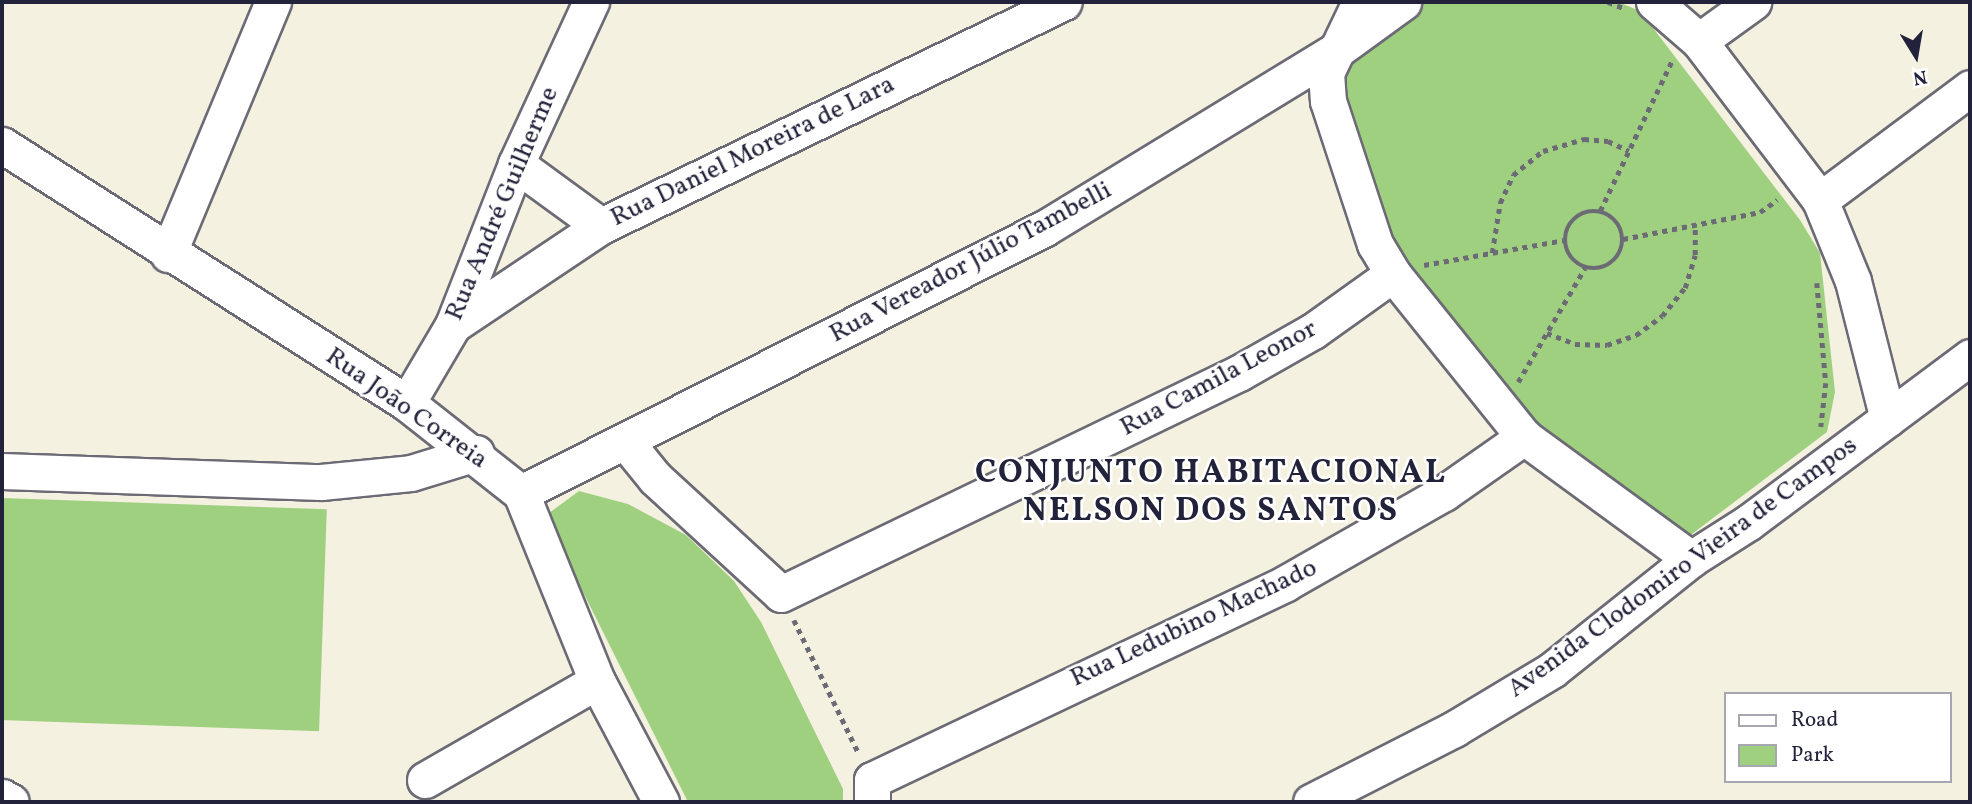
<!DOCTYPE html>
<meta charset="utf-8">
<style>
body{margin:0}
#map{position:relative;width:1972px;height:804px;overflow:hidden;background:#f5f1e1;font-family:Vollkorn,serif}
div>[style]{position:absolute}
.green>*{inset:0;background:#9fd080;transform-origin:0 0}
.path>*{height:4.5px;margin-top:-2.25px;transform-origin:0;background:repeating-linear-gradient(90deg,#6c6a75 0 5px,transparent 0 10px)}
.path>.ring{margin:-2.25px;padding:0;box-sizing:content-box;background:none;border:4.5px solid #6c6a75;border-radius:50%}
.roads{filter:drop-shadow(2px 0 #6c6a75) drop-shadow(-2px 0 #6c6a75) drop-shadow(0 2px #6c6a75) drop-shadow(0 -2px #6c6a75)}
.minor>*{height:35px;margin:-17.5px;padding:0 17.5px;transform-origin:17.5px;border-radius:17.5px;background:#fff}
span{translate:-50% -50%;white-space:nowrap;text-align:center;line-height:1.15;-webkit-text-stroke:5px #fff;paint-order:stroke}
.street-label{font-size:26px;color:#22223b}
.district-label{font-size:33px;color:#22223b;font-weight:700;letter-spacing:2px}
.frame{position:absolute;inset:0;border:4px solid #22223b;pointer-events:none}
.legend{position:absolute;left:1724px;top:692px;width:228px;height:91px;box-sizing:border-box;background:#fff;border:2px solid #a7a7b1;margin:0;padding:9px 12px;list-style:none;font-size:21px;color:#22223b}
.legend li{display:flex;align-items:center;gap:14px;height:35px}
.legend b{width:35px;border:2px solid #a7a7b1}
.north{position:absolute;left:1881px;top:21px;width:70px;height:70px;-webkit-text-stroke:5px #fff;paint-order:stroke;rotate:169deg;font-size:19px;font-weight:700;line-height:28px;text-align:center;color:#22223b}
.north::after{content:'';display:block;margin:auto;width:24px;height:32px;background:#22223b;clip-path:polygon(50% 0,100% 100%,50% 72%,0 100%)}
</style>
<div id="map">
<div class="green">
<div style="clip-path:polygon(1418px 2px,1618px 2px,1640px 11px,1800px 220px,1820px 253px,1835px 392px,1827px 432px,1688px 537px,1585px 480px,1388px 271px,1330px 75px)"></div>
<div style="clip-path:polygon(579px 491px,628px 504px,686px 535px,734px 581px,761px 622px,843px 789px,843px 802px,688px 802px,545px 516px)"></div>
<div style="left:2px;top:498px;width:325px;height:222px;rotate:2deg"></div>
</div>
<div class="path">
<div style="left:1608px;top:2px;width:17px;rotate:21deg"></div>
<div class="ring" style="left:1565px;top:211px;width:53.5px;height:53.5px"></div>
<div style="left:1600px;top:211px;width:166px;rotate:-64.4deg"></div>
<div style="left:1623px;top:239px;width:140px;rotate:-11.1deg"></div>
<div style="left:1760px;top:212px;width:21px;rotate:-35deg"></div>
<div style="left:1492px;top:253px;width:51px;rotate:-80.9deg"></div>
<div style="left:1500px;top:203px;width:31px;rotate:-65deg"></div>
<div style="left:1513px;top:175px;width:38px;rotate:-39deg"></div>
<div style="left:1543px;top:151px;width:43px;rotate:-16.3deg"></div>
<div style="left:1584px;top:139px;width:24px;rotate:5deg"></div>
<div style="left:1608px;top:141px;width:23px;rotate:25deg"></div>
<div style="left:1424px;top:265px;width:142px;rotate:-10.1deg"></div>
<div style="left:1817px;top:283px;width:100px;rotate:84.9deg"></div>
<div style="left:1826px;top:383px;width:44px;rotate:96.5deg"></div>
<div style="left:1547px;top:333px;width:30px;rotate:21deg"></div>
<div style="left:1575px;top:344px;width:32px;rotate:2deg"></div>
<div style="left:1607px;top:345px;width:31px;rotate:-19deg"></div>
<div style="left:1636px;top:335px;width:32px;rotate:-36deg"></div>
<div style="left:1662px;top:316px;width:36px;rotate:-51deg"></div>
<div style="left:1685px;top:288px;width:34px;rotate:-73deg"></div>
<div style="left:1695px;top:255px;width:30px;rotate:-90deg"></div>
<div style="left:1518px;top:382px;width:132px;rotate:-59.6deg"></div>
<div style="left:794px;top:620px;width:149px;rotate:64.1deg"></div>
</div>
<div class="roads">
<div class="minor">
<div style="left:1360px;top:2px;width:79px;rotate:115.6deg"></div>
<div style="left:1326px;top:73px;width:28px;rotate:86deg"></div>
<div style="left:1328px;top:101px;width:151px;rotate:71.8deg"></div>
<div style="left:1375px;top:244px;width:35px;rotate:59deg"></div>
<div style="left:1393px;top:274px;width:209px;rotate:51.2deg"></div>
<div style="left:1524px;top:437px;width:207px;rotate:36.1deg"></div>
<div style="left:1654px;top:2px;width:60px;rotate:40.9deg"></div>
<div style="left:1699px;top:41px;width:200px;rotate:52.7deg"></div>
<div style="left:1820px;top:200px;width:87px;rotate:67.8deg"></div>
<div style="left:1853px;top:281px;width:142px;rotate:75.8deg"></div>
<div style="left:1699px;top:41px;width:67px;rotate:-35.8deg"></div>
<div style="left:2px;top:145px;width:480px;rotate:32.5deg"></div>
<div style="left:407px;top:403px;width:145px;rotate:38.3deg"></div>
<div style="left:521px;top:493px;width:203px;rotate:68deg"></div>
<div style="left:597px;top:681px;width:137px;rotate:62.1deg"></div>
<div style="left:516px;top:164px;width:105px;rotate:36.1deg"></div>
<div style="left:1820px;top:200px;width:187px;rotate:-36.7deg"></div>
<div style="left:168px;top:254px;width:273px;rotate:-67.4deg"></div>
<div style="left:453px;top:325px;width:178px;rotate:-33.8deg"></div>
<div style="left:601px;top:226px;width:514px;rotate:-25.82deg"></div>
<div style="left:407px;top:403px;width:91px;rotate:-59.5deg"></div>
<div style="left:453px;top:325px;width:173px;rotate:-68.6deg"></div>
<div style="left:516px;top:164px;width:179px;rotate:-65.2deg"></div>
<div style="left:625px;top:441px;width:48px;rotate:51deg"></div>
<div style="left:655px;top:478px;width:171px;rotate:42.6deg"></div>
<div style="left:781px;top:594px;width:509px;rotate:-25.76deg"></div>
<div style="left:1239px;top:373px;width:85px;rotate:-29.6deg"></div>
<div style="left:1313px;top:331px;width:98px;rotate:-35.5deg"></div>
<div style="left:2px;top:471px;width:319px;rotate:2deg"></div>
<div style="left:321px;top:482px;width:90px;rotate:-5.7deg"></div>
<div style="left:411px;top:473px;width:68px;rotate:-17.1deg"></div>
<div style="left:521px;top:493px;width:587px;rotate:-26.83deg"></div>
<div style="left:1045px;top:228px;width:342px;rotate:-31.4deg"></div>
<div style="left:1337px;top:50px;width:82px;rotate:-36deg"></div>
<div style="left:425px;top:780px;width:198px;rotate:-29.9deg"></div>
<div style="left:2px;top:797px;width:10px;rotate:29deg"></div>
<div style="left:872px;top:802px;width:22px;rotate:-90deg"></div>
<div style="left:872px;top:780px;width:458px;rotate:-25.4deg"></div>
<div style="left:1286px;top:583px;width:182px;rotate:-29.7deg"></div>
<div style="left:1444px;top:493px;width:98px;rotate:-35deg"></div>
<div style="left:1311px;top:802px;width:161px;rotate:-27deg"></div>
<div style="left:1454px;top:729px;width:114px;rotate:-31deg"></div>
<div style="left:1552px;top:670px;width:178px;rotate:-38.6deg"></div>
<div style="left:1691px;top:559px;width:69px;rotate:-32.5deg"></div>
<div style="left:1749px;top:522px;width:276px;rotate:-36.7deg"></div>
</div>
</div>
<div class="street-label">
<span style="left:753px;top:152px;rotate:-26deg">Rua Daniel Moreira de Lara</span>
<span style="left:503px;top:204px;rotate:-67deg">Rua André Guilherme</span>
<span style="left:971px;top:263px;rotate:-28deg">Rua Vereador Júlio Tambelli</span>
<span style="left:1219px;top:379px;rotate:-28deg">Rua Camila Leonor</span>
<span style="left:406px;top:409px;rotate:35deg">Rua João Correia</span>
<span style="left:1683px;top:568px;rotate:-36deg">Avenida Clodomiro Vieira de Campos</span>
<span style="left:1194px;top:624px;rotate:-25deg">Rua Ledubino Machado</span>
</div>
<div class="district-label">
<span style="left:1211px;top:494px">CONJUNTO HABITACIONAL<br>NELSON DOS SANTOS</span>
</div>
<div class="frame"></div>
<ul class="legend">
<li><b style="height:9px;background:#fff"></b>Road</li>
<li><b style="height:19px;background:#9fd080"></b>Park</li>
</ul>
<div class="north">N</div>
</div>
